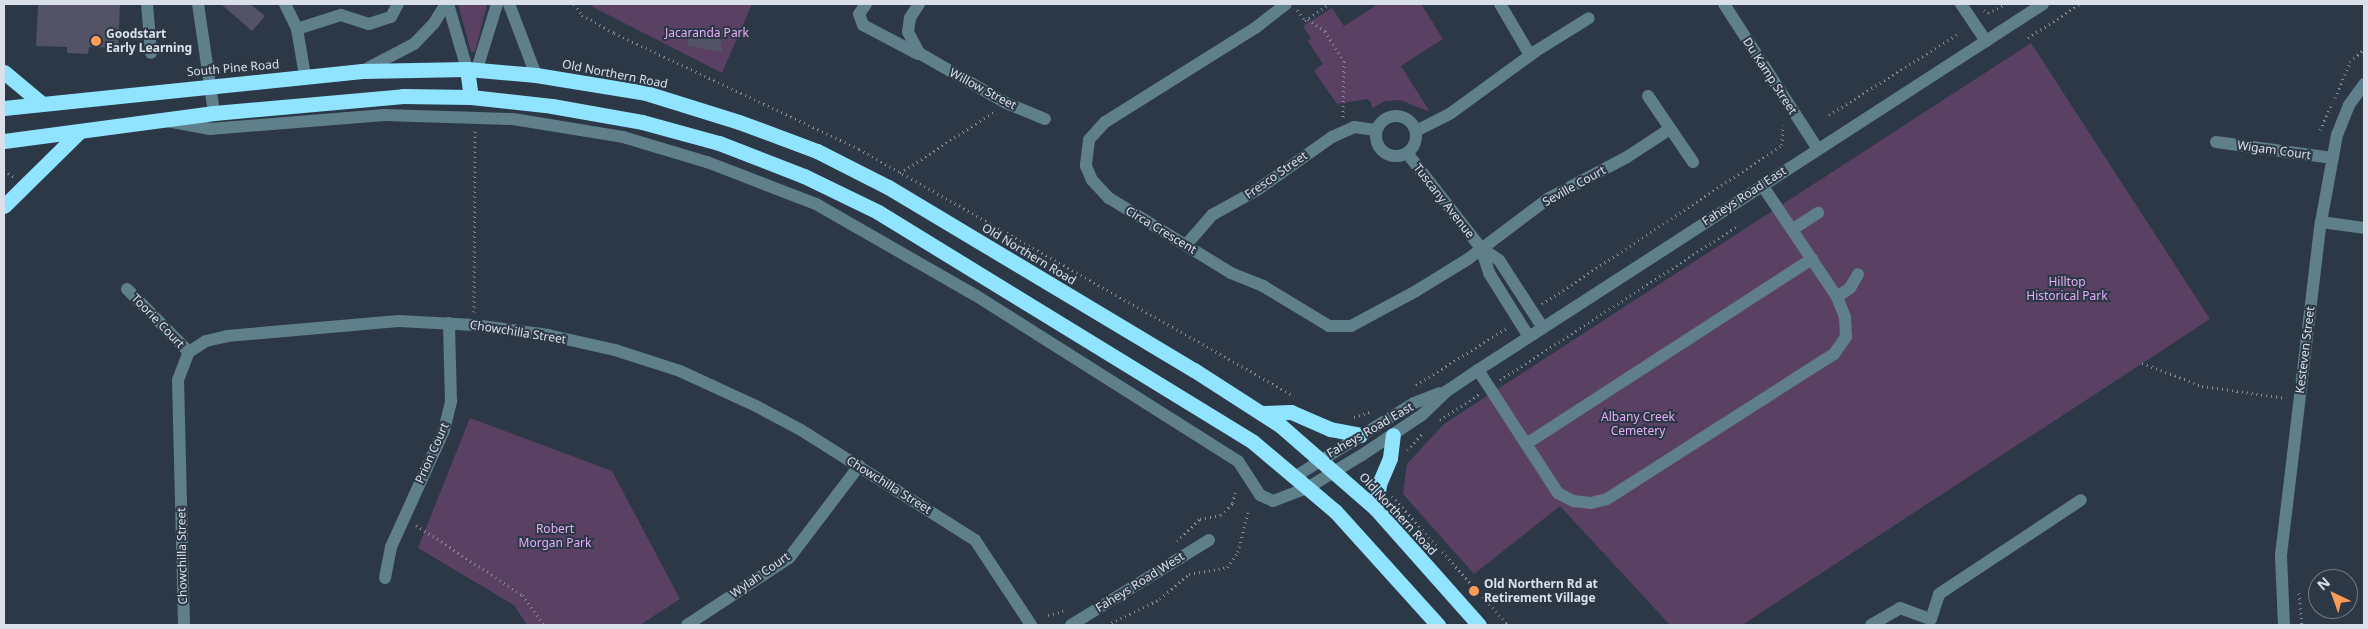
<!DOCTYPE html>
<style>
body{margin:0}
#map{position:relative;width:2368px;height:629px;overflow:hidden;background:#2c3846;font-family:"Noto Sans",sans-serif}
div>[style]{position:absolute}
.green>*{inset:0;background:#5a4063}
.building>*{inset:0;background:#535365}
.path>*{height:3px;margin-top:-1.5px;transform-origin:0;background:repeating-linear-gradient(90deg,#858e9a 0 1px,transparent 0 5px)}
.minor>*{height:12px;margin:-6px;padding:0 6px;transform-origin:6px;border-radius:6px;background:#5f7f8a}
.minor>.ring{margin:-6px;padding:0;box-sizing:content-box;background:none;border:12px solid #5f7f8a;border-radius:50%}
.highway>*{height:15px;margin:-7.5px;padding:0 7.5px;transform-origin:7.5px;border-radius:7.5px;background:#90e4ff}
.dots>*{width:14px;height:14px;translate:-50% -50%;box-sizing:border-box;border:2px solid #2c3846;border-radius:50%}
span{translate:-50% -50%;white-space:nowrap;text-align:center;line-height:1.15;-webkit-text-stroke:4px #2c3846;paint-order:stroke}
.park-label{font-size:12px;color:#e6adf9}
.poi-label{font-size:12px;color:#d9e0e9;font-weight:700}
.left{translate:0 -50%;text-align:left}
.street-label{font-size:12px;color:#d9e0e9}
.frame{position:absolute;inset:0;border:5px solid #d9e0e9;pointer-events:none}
.north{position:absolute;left:2308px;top:569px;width:50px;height:50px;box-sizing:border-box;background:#2c3846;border:1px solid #717b87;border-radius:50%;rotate:318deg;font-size:14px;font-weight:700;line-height:20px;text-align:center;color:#d9e0e9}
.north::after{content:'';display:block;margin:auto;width:18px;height:22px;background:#fd9c56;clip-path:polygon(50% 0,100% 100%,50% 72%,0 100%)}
</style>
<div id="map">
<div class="green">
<div style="clip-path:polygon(458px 4px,487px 4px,475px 52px,471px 52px)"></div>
<div style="clip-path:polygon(594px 4px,752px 4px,722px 73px,591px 6px)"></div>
<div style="clip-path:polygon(1378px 4px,1421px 4px,1443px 39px,1401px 66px,1430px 112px,1400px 100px,1385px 101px,1372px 108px,1371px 102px,1367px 99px,1337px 104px,1314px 71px,1323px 64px,1308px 41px,1311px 38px,1303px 26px,1332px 8px,1344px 26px)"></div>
<div style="clip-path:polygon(2031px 43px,2210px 319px,1742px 625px,1670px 625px,1560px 506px,1474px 574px,1403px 494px,1407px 464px,1444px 424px)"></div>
<div style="clip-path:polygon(470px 418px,612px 471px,680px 599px,640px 625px,527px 625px,514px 605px,418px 548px)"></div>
</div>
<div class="building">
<div style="clip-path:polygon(38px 4px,120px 4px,118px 48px,89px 47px,88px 54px,67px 53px,67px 47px,36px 46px)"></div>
<div style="clip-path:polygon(221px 4px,250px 4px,265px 16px,252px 31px)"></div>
<div style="clip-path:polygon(687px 27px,720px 31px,722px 52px,688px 46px)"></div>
</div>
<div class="path">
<div style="left:574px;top:4px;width:14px;rotate:54deg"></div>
<div style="left:582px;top:15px;width:37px;rotate:29deg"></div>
<div style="left:614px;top:33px;width:271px;rotate:25.3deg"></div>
<div style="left:859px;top:149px;width:500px;rotate:29.59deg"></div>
<div style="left:1297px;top:10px;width:14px;rotate:54deg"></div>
<div style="left:1305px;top:21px;width:28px;rotate:-35deg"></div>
<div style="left:1984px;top:10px;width:5px;rotate:37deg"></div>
<div style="left:1988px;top:13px;width:20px;rotate:-27deg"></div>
<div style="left:1308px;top:19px;width:21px;rotate:35deg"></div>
<div style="left:1325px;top:31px;width:36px;rotate:58deg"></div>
<div style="left:1344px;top:61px;width:57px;rotate:91deg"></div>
<div style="left:2028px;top:38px;width:62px;rotate:-33.2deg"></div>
<div style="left:2335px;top:98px;width:39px;rotate:-67deg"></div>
<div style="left:2350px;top:62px;width:19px;rotate:-43deg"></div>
<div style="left:1829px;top:115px;width:154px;rotate:-32.2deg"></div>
<div style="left:2320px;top:130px;width:30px;rotate:-66deg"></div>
<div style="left:4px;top:170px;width:12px;rotate:35deg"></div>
<div style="left:900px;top:173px;width:113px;rotate:-33.1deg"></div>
<div style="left:1542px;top:304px;width:288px;rotate:-33.5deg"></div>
<div style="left:1782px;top:145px;width:20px;rotate:-87deg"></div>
<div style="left:474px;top:312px;width:181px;rotate:-89.7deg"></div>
<div style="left:2142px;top:363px;width:64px;rotate:21deg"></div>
<div style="left:2202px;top:386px;width:85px;rotate:8.1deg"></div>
<div style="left:1500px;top:380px;width:285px;rotate:-33deg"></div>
<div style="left:1416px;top:385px;width:109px;rotate:-32.2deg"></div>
<div style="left:1354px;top:417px;width:19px;rotate:-18deg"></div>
<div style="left:1440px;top:420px;width:47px;rotate:-33.7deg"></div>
<div style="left:1407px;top:450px;width:23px;rotate:-47deg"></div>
<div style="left:1392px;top:496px;width:173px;rotate:48deg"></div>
<div style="left:416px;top:525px;width:127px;rotate:33.4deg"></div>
<div style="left:522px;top:595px;width:37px;rotate:54deg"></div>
<div style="left:1177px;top:541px;width:32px;rotate:-44deg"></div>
<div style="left:1200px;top:519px;width:21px;rotate:-11deg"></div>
<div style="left:1221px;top:515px;width:17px;rotate:-45deg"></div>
<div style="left:1233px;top:503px;width:11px;rotate:-80deg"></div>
<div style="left:2299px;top:593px;width:32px;rotate:85deg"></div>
<div style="left:1048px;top:615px;width:16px;rotate:-15deg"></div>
<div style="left:1107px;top:625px;width:59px;rotate:-26.1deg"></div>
<div style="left:1160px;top:599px;width:38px;rotate:-41deg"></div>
<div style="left:1189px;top:574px;width:39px;rotate:-10deg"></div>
<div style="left:1227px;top:567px;width:19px;rotate:-54deg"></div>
<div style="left:1238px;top:552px;width:45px;rotate:-76deg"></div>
</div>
<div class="minor">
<div style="left:147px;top:4px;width:49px;rotate:85.3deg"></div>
<div style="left:198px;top:4px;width:110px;rotate:81.6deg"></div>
<div style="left:285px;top:4px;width:28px;rotate:64deg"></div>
<div style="left:297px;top:29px;width:48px;rotate:80.3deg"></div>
<div style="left:448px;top:4px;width:68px;rotate:73.7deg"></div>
<div style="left:509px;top:4px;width:76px;rotate:69.2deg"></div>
<div style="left:866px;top:4px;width:12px;rotate:125deg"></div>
<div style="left:859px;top:14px;width:12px;rotate:70deg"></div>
<div style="left:863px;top:25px;width:62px;rotate:27.8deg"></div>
<div style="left:919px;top:4px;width:17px;rotate:123deg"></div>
<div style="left:910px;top:18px;width:14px;rotate:98deg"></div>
<div style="left:908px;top:32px;width:24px;rotate:62deg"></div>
<div style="left:919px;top:53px;width:100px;rotate:29.9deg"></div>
<div style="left:1006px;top:103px;width:42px;rotate:22.3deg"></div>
<div style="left:1286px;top:4px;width:39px;rotate:142deg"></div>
<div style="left:1255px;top:28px;width:177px;rotate:147.9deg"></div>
<div style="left:1105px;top:122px;width:24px;rotate:132deg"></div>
<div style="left:1089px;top:140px;width:26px;rotate:97deg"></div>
<div style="left:1086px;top:166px;width:15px;rotate:67deg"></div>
<div style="left:1092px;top:180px;width:25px;rotate:47deg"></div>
<div style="left:1109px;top:198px;width:143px;rotate:31.6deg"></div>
<div style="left:1231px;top:273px;width:35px;rotate:22deg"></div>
<div style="left:1263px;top:286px;width:77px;rotate:31.2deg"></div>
<div style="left:1329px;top:326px;width:22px"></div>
<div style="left:1351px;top:326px;width:74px;rotate:-28.3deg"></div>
<div style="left:1416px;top:291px;width:61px;rotate:-31.6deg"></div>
<div style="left:1468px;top:259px;width:101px;rotate:-37deg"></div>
<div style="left:1549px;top:198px;width:88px;rotate:-27.7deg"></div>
<div style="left:1627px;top:157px;width:51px;rotate:-33.1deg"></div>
<div style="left:1500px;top:4px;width:59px;rotate:59.5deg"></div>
<div style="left:1724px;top:4px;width:171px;rotate:57.1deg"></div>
<div style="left:1961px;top:4px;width:45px;rotate:56deg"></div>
<div style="left:297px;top:29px;width:46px;rotate:-17.7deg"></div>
<div style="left:341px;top:15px;width:29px;rotate:18deg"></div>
<div style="left:369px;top:24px;width:23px;rotate:-18deg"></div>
<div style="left:391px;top:17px;width:15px;rotate:-62deg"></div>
<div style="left:477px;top:69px;width:68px;rotate:-72.9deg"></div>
<div style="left:364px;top:70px;width:56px;rotate:-27.5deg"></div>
<div style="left:414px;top:44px;width:29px;rotate:-46deg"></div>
<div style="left:434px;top:23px;width:22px;rotate:-58deg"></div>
<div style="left:1648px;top:96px;width:80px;rotate:55.7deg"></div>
<div class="ring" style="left:1376px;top:116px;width:28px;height:28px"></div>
<div style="left:167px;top:121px;width:44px;rotate:10.5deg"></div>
<div style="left:210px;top:129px;width:175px;rotate:-4.6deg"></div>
<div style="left:384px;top:115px;width:129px;rotate:1.8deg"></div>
<div style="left:513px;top:119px;width:111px;rotate:9.3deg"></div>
<div style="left:623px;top:137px;width:88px;rotate:16.6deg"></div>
<div style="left:707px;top:162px;width:117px;rotate:21.1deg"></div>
<div style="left:816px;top:204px;width:183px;rotate:29.8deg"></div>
<div style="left:975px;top:295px;width:311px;rotate:32.3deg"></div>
<div style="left:1238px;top:461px;width:40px;rotate:57.1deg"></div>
<div style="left:1260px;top:495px;width:14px;rotate:25deg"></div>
<div style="left:1273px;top:501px;width:39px;rotate:-21deg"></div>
<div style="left:1309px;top:487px;width:62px;rotate:-31.1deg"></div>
<div style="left:1362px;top:455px;width:72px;rotate:-33.7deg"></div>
<div style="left:1422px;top:415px;width:35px;rotate:-44deg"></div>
<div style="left:1447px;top:391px;width:37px;rotate:-34deg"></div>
<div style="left:1478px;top:370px;width:673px;rotate:-32.93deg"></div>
<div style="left:1416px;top:131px;width:39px;rotate:-27deg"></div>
<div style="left:1451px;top:113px;width:105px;rotate:-36.1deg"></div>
<div style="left:1536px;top:51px;width:62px;rotate:-31.9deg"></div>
<div style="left:2216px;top:142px;width:118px;rotate:7.8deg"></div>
<div style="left:1407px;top:153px;width:120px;rotate:52.1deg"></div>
<div style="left:1481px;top:248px;width:22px;rotate:34deg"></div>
<div style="left:1499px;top:260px;width:81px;rotate:57.1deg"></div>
<div style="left:2321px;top:222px;width:43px;rotate:7.9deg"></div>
<div style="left:1793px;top:229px;width:30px;rotate:-33deg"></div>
<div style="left:1186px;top:245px;width:40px;rotate:-49deg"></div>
<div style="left:1212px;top:215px;width:51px;rotate:-29.1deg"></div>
<div style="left:1257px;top:190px;width:92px;rotate:-35.2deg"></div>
<div style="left:1332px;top:137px;width:24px;rotate:-24deg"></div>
<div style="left:1354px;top:127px;width:22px;rotate:8deg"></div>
<div style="left:1481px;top:248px;width:26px;rotate:72deg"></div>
<div style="left:1489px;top:273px;width:75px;rotate:58deg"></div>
<div style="left:127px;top:289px;width:88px;rotate:45.5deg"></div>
<div style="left:1837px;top:297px;width:16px;rotate:-35deg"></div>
<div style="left:1850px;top:288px;width:16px;rotate:-60deg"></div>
<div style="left:1478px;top:370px;width:147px;rotate:57deg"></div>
<div style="left:1558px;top:493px;width:17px;rotate:28deg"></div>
<div style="left:1573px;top:501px;width:18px;rotate:6deg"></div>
<div style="left:1591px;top:503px;width:16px;rotate:-14deg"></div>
<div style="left:1607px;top:499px;width:269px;rotate:-32.6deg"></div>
<div style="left:1834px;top:354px;width:21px;rotate:-55deg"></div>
<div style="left:1846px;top:337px;width:20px;rotate:-93deg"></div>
<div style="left:1845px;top:317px;width:22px;rotate:-112deg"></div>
<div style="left:1837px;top:297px;width:135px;rotate:-123.8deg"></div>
<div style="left:1526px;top:444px;width:341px;rotate:-32.9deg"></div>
<div style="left:1296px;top:476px;width:139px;rotate:-31.7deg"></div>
<div style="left:1414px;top:403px;width:28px;rotate:-21deg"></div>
<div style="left:385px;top:578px;width:32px;rotate:-79deg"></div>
<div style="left:391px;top:547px;width:128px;rotate:-65.6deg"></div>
<div style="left:444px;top:430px;width:30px;rotate:-76deg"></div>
<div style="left:451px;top:401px;width:78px;rotate:-91.5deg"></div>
<div style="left:184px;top:625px;width:245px;rotate:-91.4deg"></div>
<div style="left:178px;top:380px;width:30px;rotate:-69deg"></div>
<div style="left:189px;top:352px;width:20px;rotate:-33deg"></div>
<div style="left:206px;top:341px;width:22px;rotate:-13deg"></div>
<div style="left:227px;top:336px;width:172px;rotate:-5deg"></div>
<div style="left:398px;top:321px;width:76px;rotate:3deg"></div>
<div style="left:474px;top:325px;width:75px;rotate:7.7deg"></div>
<div style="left:548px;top:335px;width:69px;rotate:12.6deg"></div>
<div style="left:615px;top:350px;width:68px;rotate:17.9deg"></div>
<div style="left:680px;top:371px;width:84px;rotate:24.7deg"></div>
<div style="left:756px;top:406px;width:51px;rotate:28.1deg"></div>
<div style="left:801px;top:430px;width:206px;rotate:32.3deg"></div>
<div style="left:975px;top:540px;width:102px;rotate:56.6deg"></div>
<div style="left:687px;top:625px;width:122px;rotate:-33.3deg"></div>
<div style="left:789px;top:558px;width:116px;rotate:-52.7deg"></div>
<div style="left:1071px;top:625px;width:162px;rotate:-31.6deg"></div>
<div style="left:1871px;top:625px;width:34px;rotate:-30deg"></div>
<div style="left:1900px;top:608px;width:33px;rotate:20deg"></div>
<div style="left:1931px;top:619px;width:26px;rotate:-72deg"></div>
<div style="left:1939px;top:594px;width:170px;rotate:-33.5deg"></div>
<div style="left:2284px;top:625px;width:70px;rotate:-92.5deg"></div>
<div style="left:2281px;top:555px;width:335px;rotate:-83.2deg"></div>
<div style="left:2321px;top:222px;width:88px;rotate:-79.6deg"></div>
<div style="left:2337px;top:135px;width:32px;rotate:-68deg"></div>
<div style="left:2349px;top:105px;width:26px;rotate:-54deg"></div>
</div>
<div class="highway">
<div style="left:467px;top:69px;width:28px;rotate:82deg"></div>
<div style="left:4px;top:72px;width:48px;rotate:40deg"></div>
<div style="left:4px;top:108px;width:360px;rotate:-5.9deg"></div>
<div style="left:362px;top:71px;width:105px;rotate:-1.1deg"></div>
<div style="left:467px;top:69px;width:69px;rotate:5deg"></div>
<div style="left:536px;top:75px;width:111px;rotate:9.3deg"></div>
<div style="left:646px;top:93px;width:97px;rotate:17.3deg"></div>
<div style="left:739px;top:122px;width:83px;rotate:20.4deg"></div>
<div style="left:817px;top:151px;width:80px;rotate:26.9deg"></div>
<div style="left:888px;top:187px;width:357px;rotate:30.9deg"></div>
<div style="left:1194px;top:370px;width:103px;rotate:32.8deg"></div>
<div style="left:1281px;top:426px;width:126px;rotate:41.1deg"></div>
<div style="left:1376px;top:509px;width:155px;rotate:48.4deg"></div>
<div style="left:4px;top:141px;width:212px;rotate:-7.6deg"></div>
<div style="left:214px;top:113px;width:190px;rotate:-5.1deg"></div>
<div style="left:403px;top:96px;width:68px;rotate:0.8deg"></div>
<div style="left:471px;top:97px;width:81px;rotate:6.3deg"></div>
<div style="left:552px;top:106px;width:91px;rotate:10.1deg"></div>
<div style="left:642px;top:122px;width:80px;rotate:15.3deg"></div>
<div style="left:719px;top:143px;width:91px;rotate:21.2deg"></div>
<div style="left:804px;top:176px;width:82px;rotate:25.9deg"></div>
<div style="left:878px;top:212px;width:440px;rotate:31.5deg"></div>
<div style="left:1253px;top:442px;width:107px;rotate:40.1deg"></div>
<div style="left:1335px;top:511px;width:154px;rotate:47.9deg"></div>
<div style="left:4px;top:206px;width:104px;rotate:-44.6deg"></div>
<div style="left:1262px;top:413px;width:29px;rotate:-2deg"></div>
<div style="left:1291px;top:412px;width:43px;rotate:23.6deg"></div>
<div style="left:1330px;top:429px;width:31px;rotate:11deg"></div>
<div style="left:1376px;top:509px;width:25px;rotate:-83deg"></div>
<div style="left:1379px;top:484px;width:28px;rotate:-67deg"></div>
<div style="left:1390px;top:458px;width:23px;rotate:-83deg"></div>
</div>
<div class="dots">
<div style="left:96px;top:41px;background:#fd9c56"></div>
<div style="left:1474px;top:591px;background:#fd9c56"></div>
</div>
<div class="park-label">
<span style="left:707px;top:33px">Jacaranda Park</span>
<span style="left:2067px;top:289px">Hilltop<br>Historical Park</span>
<span style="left:1638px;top:424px">Albany Creek<br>Cemetery</span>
<span style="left:555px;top:536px">Robert<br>Morgan Park</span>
</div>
<div class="poi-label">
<span class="left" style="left:106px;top:41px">Goodstart<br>Early Learning</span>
<span class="left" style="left:1484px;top:591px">Old Northern Rd at<br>Retirement Village</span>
</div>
<div class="street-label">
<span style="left:233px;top:68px;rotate:-5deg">South Pine Road</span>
<span style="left:615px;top:74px;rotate:11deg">Old Northern Road</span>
<span style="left:1770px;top:76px;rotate:57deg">Du Kamp Street</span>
<span style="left:983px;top:89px;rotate:28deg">Willow Street</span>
<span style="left:2274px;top:150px;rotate:8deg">Wigam Court</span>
<span style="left:1276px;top:175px;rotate:-35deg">Fresco Street</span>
<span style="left:1574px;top:186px;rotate:-29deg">Seville Court</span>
<span style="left:1744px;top:196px;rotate:-33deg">Faheys Road East</span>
<span style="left:1444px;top:201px;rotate:52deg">Tuscany Avenue</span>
<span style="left:1161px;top:230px;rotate:31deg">Circa Crescent</span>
<span style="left:1029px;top:254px;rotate:31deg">Old Northern Road</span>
<span style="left:158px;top:321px;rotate:46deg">Toorie Court</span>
<span style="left:518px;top:332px;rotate:9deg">Chowchilla Street</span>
<span style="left:2305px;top:350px;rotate:-83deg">Kesteven Street</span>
<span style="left:1370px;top:430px;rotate:-30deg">Faheys Road East</span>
<span style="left:432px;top:453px;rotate:-66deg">Prion Court</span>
<span style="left:889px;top:485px;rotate:32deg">Chowchilla Street</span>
<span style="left:1398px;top:514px;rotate:47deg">Old Northern Road</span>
<span style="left:182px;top:556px;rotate:-91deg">Chowchilla Street</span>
<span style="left:760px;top:575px;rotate:-35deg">Wylah Court</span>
<span style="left:1140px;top:582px;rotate:-32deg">Faheys Road West</span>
</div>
<div class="frame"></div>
<div class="north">N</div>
</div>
